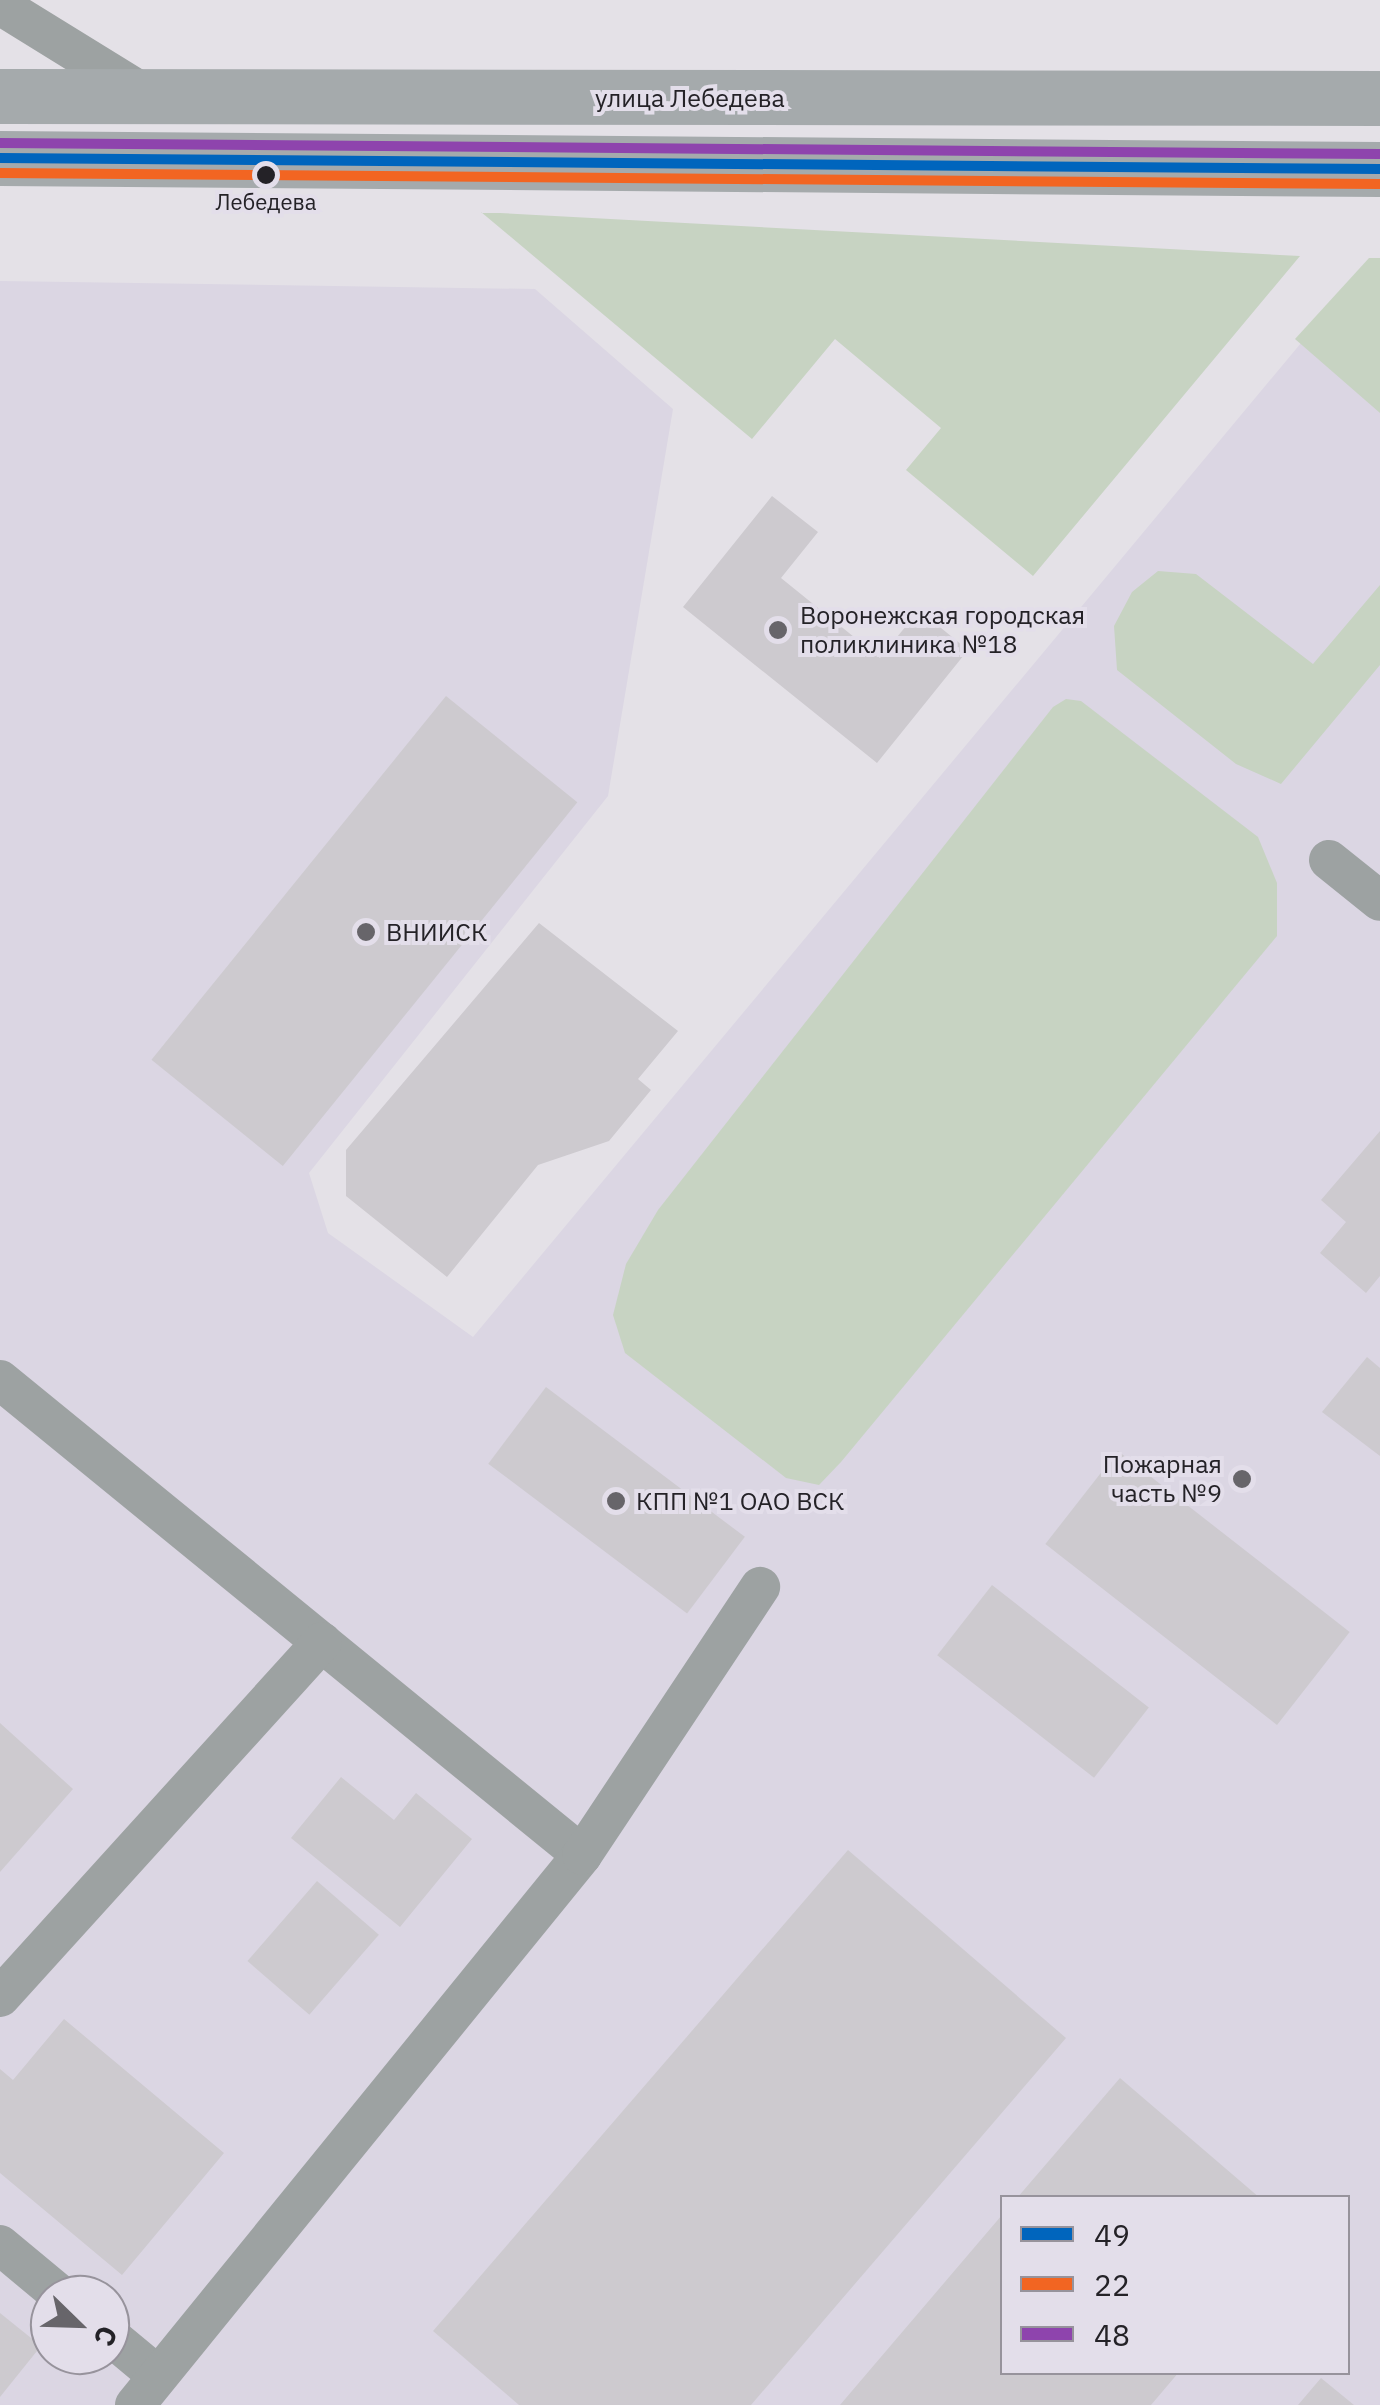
<!DOCTYPE html>
<meta charset="utf-8">
<style>
body{margin:0}
#map{position:relative;width:1380px;height:2405px;overflow:hidden;background:#e4e1e7;font-family:"IBM Plex Sans",sans-serif}
div>[style]{position:absolute}
.built>*{inset:0;background:#dbd6e3}
.green>*{inset:0;background:#c7d3c2}
.building>*{inset:0;background:#cdcacf;transform-origin:0 0}
.minor>*{height:40px;margin:-20px;padding:0 20px;transform-origin:20px;border-radius:20px;background:#9da2a2}
.highway>*{height:55px;margin:-27.5px;padding:0 27.5px;transform-origin:27.5px;border-radius:27.5px;background:#a5aaac}
.bus-1>*{height:10px;margin:-5px;padding:0 5px;transform-origin:5px;border-radius:5px;background:#0065bd}
.bus-2>*{height:10px;margin:-5px;padding:0 5px;transform-origin:5px;border-radius:5px;background:#f26522}
.bus-3>*{height:10px;margin:-5px;padding:0 5px;transform-origin:5px;border-radius:5px;background:#8e44ad}
.dots>*{width:28px;height:28px;translate:-50% -50%;box-sizing:border-box;border:5px solid #e3deea;border-radius:50%}
span{translate:-50% -50%;white-space:nowrap;text-align:center;line-height:1.15;-webkit-text-stroke:8px #e3deea;paint-order:stroke}
.bus-label{font-size:22px;color:#242227}
.street-label{font-size:25px;color:#242227}
.poi-label{font-size:25px;color:#242227}
.left{translate:0 -50%;text-align:left}
.right{translate:-100% -50%;text-align:right}
.legend{position:absolute;left:1000px;top:2195px;width:350px;height:180px;box-sizing:border-box;background:#e3deea;border:2px solid #97939c;margin:0;padding:12px 18px;list-style:none;font-size:30px;color:#242227}
.legend li{display:flex;align-items:center;gap:20px;height:50px}
.legend b{width:50px;border:2px solid #97939c}
.north{position:absolute;left:30px;top:2275px;width:100px;height:100px;box-sizing:border-box;background:#e3deea;border:2px solid #97939c;border-radius:50%;rotate:113deg;font-size:28px;font-weight:700;line-height:40px;text-align:center;color:#242227}
.north::after{content:'';display:block;margin:auto;width:35px;height:45px;background:#67656a;clip-path:polygon(50% 0,100% 100%,50% 72%,0 100%)}
</style>
<div id="map">
<div class="built">
<div style="clip-path:polygon(evenodd,1371px 259px,1380px 260px,1380px 2405px,0 2405px,0 281px,535px 289px,673px 409px,608px 796px,309px 1173px,328px 1233px,473px 1337px,1371px 259px,1002px 2198px,1348px 2198px,1348px 2372px,1002px 2372px,1002px 2198px,1371px 259px,50px 2295px,110px 2295px,110px 2355px,50px 2355px,50px 2295px)"></div>
</div>
<div class="green">
<div style="clip-path:polygon(481px 212px,480px 212px,1300px 256px,1033px 576px,906px 470px,941px 428px,835px 339px,752px 439px)"></div>
<div style="clip-path:polygon(1369px 258px,1380px 258px,1380px 413px,1295px 339px)"></div>
<div style="clip-path:polygon(1158px 571px,1196px 574px,1313px 664px,1380px 585px,1380px 665px,1281px 784px,1236px 764px,1117px 670px,1114px 626px,1132px 592px)"></div>
<div style="clip-path:polygon(1066px 699px,1081px 701px,1258px 837px,1277px 883px,1277px 936px,841px 1462px,819px 1485px,786px 1478px,625px 1353px,613px 1315px,626px 1264px,658px 1210px,1053px 707px)"></div>
</div>
<div class="building">
<div style="clip-path:polygon(772px 496px,818px 532px,781px 578px,880px 658px,919px 610px,968px 650px,877px 763px,683px 607px)"></div>
<div style="left:446px;top:696px;width:169px;height:468px;rotate:39deg"></div>
<div style="clip-path:polygon(539px 923px,678px 1031px,638px 1079px,651px 1090px,609px 1141px,538px 1165px,447px 1277px,346px 1196px,346px 1150px)"></div>
<div style="clip-path:polygon(1380px 1131px,1380px 1276px,1366px 1293px,1320px 1253px,1346px 1222px,1321px 1200px)"></div>
<div style="clip-path:polygon(1367px 1357px,1380px 1368px,1380px 1456px,1322px 1412px)"></div>
<div style="left:546px;top:1387px;width:249px;height:96px;rotate:37deg"></div>
<div style="left:1118px;top:1451px;width:294px;height:118px;rotate:38deg"></div>
<div style="left:992px;top:1585px;width:199px;height:89px;rotate:38deg"></div>
<div style="clip-path:polygon(0 1723px,73px 1789px,0 1872px)"></div>
<div style="clip-path:polygon(341px 1777px,394px 1820px,416px 1793px,472px 1839px,400px 1927px,291px 1838px)"></div>
<div style="clip-path:polygon(848px 1850px,1066px 2038px,751px 2405px,519px 2405px,433px 2331px)"></div>
<div style="left:317px;top:1881px;width:82px;height:106px;rotate:41deg"></div>
<div style="clip-path:polygon(64px 2019px,224px 2153px,122px 2275px,0 2173px,0 2069px,13px 2080px)"></div>
<div style="clip-path:polygon(1120px 2078px,1260px 2198px,1017px 2198px)"></div>
<div style="clip-path:polygon(1002px 2215px,1002px 2372px,1179px 2372px,1151px 2405px,840px 2405px)"></div>
<div style="clip-path:polygon(0 2313px,41px 2346px,0 2397px)"></div>
<div style="clip-path:polygon(1321px 2378px,1354px 2405px,1298px 2405px)"></div>
</div>
<div class="minor">
<div style="left:0;top:5px;width:172px;rotate:31.7deg"></div>
<div style="left:1329px;top:860px;width:65px;rotate:38.8deg"></div>
<div style="left:0;top:1380px;width:751px;rotate:39.22deg"></div>
<div style="left:0;top:1997px;width:479px;rotate:-47.8deg"></div>
<div style="left:0;top:2245px;width:78px;rotate:39.8deg"></div>
<div style="left:110px;top:2336px;width:62px;rotate:39.8deg"></div>
<div style="left:135px;top:2405px;width:709px;rotate:-50.9deg"></div>
<div style="left:582px;top:1855px;width:322px;rotate:-56.4deg"></div>
</div>
<div class="highway">
<div style="left:0;top:96px;width:1380px;rotate:0.08deg"></div>
<div style="left:0;top:158px;width:1380px;rotate:0.46deg"></div>
</div>
<div class="bus-1">
<div style="left:0;top:158px;width:1380px;rotate:0.46deg"></div>
</div>
<div class="bus-2">
<div style="left:0;top:173px;width:1380px;rotate:0.46deg"></div>
</div>
<div class="bus-3">
<div style="left:0;top:143px;width:1380px;rotate:0.46deg"></div>
</div>
<div class="dots">
<div style="left:266px;top:175px;background:#242227"></div>
<div style="left:778px;top:630px;background:#67656a"></div>
<div style="left:366px;top:932px;background:#67656a"></div>
<div style="left:1242px;top:1479px;background:#67656a"></div>
<div style="left:616px;top:1501px;background:#67656a"></div>
</div>
<div class="bus-label">
<span style="left:266px;top:202px">Лебедева</span>
</div>
<div class="street-label">
<span style="left:690px;top:98px">улица Лебедева</span>
</div>
<div class="poi-label">
<span class="left" style="left:800px;top:630px">Воронежская городская<br>поликлиника №18</span>
<span class="left" style="left:386px;top:932px">ВНИИСК</span>
<span class="right" style="left:1222px;top:1479px">Пожарная<br>часть №9</span>
<span class="left" style="left:636px;top:1501px">КПП №1 ОАО ВСК</span>
</div>
<ul class="legend">
<li><b style="height:12px;background:#0065bd"></b>49</li>
<li><b style="height:12px;background:#f26522"></b>22</li>
<li><b style="height:12px;background:#8e44ad"></b>48</li>
</ul>
<div class="north">С</div>
</div>
